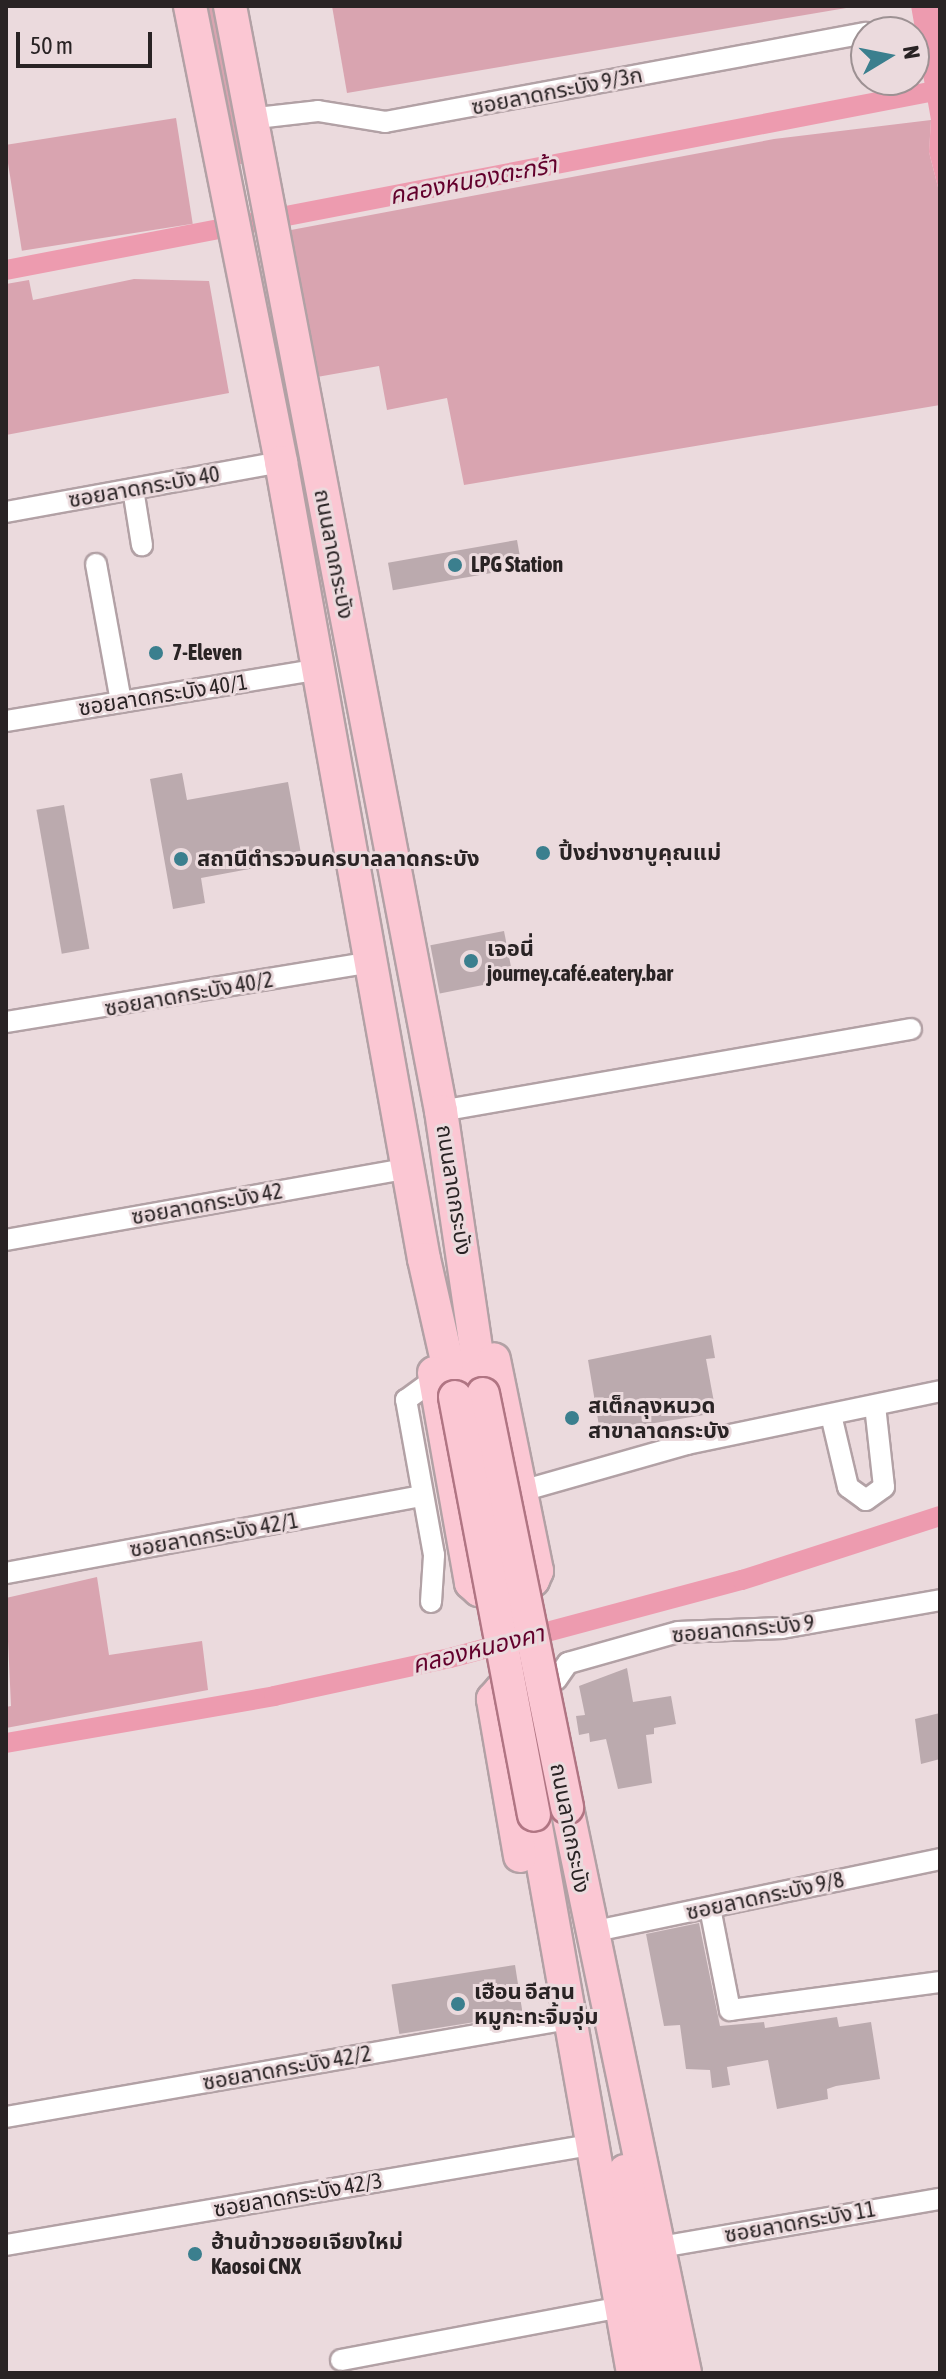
<!DOCTYPE html>
<meta charset="utf-8">
<style>
body{margin:0}
#map{position:relative;width:946px;height:2379px;overflow:hidden;background:#ebdadd;font-family:"Asap Condensed","Noto Sans Thai",sans-serif}
div>[style]{position:absolute}
.green>*{inset:0;background:#d9a4b0;transform-origin:0 0}
.water>*{inset:0;background:#ed9baf}
.canal>*{height:20px;margin:-10px;padding:0 10px;transform-origin:10px;border-radius:10px;background:#ed9baf}
.building>*{inset:0;background:#bbaaae;transform-origin:0 0}
.roads{filter:drop-shadow(2px 0 #b2a1a5) drop-shadow(-2px 0 #b2a1a5) drop-shadow(0 2px #b2a1a5) drop-shadow(0 -2px #b2a1a5)}
.minor>*{height:20px;margin:-10px;padding:0 10px;transform-origin:10px;border-radius:10px;background:#fff}
.primary>*{height:32px;margin:-16px;padding:0 16px;transform-origin:16px;border-radius:16px;background:#fbc7d3}
.bridges{filter:drop-shadow(2px 0 #b07583) drop-shadow(-2px 0 #b07583) drop-shadow(0 2px #b07583) drop-shadow(0 -2px #b07583)}
.primary-bridge>*{height:32px;margin:-16px;padding:0 16px;transform-origin:16px;border-radius:16px;background:#fbc7d3}
.dots>*{width:22px;height:22px;translate:-50% -50%;box-sizing:border-box;border:4px solid #ebdadd;border-radius:50%}
span{translate:-50% -50%;white-space:nowrap;text-align:center;line-height:1.15;-webkit-text-stroke:6px #ebdadd;paint-order:stroke}
.street-label{font-size:22px;color:#292324}
.poi-label{font-size:22px;color:#292324;font-weight:700}
.left{translate:0 -50%;text-align:left}
.water-label{font-size:24px;color:#63002c;font-style:italic}
.frame{position:absolute;inset:0;border:8px solid #292324;pointer-events:none}
.north{position:absolute;left:850px;top:16px;width:80px;height:80px;box-sizing:border-box;background:#ebdadd;border:2px solid #9d9193;border-radius:50%;rotate:80deg;font-size:22px;font-weight:700;line-height:32px;text-align:center;color:#292324}
.north::after{content:'';display:block;margin:auto;width:28px;height:36px;background:#3b7f8e;clip-path:polygon(50% 0,100% 100%,50% 72%,0 100%)}
.scale{position:absolute;left:16px;top:32px;width:136px;height:36px;box-sizing:border-box;border:4px solid #292324;border-top:0;padding-left:10px;font-size:24px;line-height:28px;white-space:nowrap;color:#292324;-webkit-text-stroke:6px #ebdadd;paint-order:stroke}
</style>
<div id="map">
<div class="green">
<div style="clip-path:polygon(206px 6px,214px 6px,242px 164px,236px 164px)"></div>
<div style="clip-path:polygon(332px 6px,858px 6px,347px 93px)"></div>
<div style="left:176px;top:118px;width:107px;height:173px;rotate:81deg"></div>
<div style="clip-path:polygon(931px 120px,929px 152px,940px 195px,940px 405px,464px 485px,447px 398px,387px 410px,379px 366px,317px 377px,291px 230px,774px 139px)"></div>
<div style="clip-path:polygon(134px 279px,209px 281px,229px 393px,6px 435px,6px 284px,29px 280px,33px 300px)"></div>
<div style="clip-path:polygon(97px 1577px,109px 1655px,202px 1641px,208px 1690px,6px 1728px,6px 1707px,11px 1706px,6px 1598px)"></div>
</div>
<div class="water">
<div style="clip-path:polygon(911px 6px,940px 6px,940px 195px,929px 152px,931px 120px)"></div>
</div>
<div class="canal">
<div style="left:6px;top:270px;width:951px;rotate:-10.91deg"></div>
<div style="left:6px;top:1743px;width:272px;rotate:-9.9deg"></div>
<div style="left:274px;top:1696px;width:180px;rotate:-12.2deg"></div>
<div style="left:450px;top:1658px;width:302px;rotate:-15deg"></div>
<div style="left:742px;top:1580px;width:208px;rotate:-17.9deg"></div>
</div>
<div class="building">
<div style="left:517px;top:540px;width:28px;height:131px;rotate:80deg"></div>
<div style="clip-path:polygon(182px 773px,187px 800px,288px 782px,302px 859px,201px 878px,205px 903px,173px 909px,150px 779px)"></div>
<div style="left:64px;top:805px;width:146px;height:28px;rotate:80deg"></div>
<div style="left:504px;top:931px;width:49px;height:75px;rotate:79deg"></div>
<div style="clip-path:polygon(711px 1335px,715px 1358px,706px 1359px,716px 1413px,600px 1432px,588px 1360px)"></div>
<div style="clip-path:polygon(627px 1668px,633px 1702px,671px 1696px,676px 1724px,654px 1728px,654px 1734px,646px 1735px,652px 1783px,618px 1789px,606px 1739px,590px 1742px,589px 1733px,579px 1735px,576px 1716px,585px 1715px,579px 1686px)"></div>
<div style="clip-path:polygon(940px 1713px,940px 1759px,921px 1764px,915px 1719px)"></div>
<div style="clip-path:polygon(699px 1923px,720px 2026px,764px 2022px,765px 2028px,837px 2017px,839px 2027px,871px 2022px,880px 2079px,836px 2086px,827px 2089px,828px 2099px,777px 2109px,768px 2060px,727px 2067px,730px 2085px,712px 2088px,710px 2070px,686px 2069px,680px 2025px,664px 2026px,646px 1934px)"></div>
<div style="left:515px;top:1965px;width:50px;height:125px;rotate:81deg"></div>
</div>
<div class="roads">
<div class="minor">
<div style="left:248px;top:119px;width:70px;rotate:-6.5deg"></div>
<div style="left:318px;top:111px;width:68px;rotate:9.3deg"></div>
<div style="left:385px;top:122px;width:489px;rotate:-10.5deg"></div>
<div style="left:133px;top:489px;width:57px;rotate:80.9deg"></div>
<div style="left:6px;top:512px;width:280px;rotate:-10.3deg"></div>
<div style="left:96px;top:564px;width:140px;rotate:79.7deg"></div>
<div style="left:6px;top:721px;width:317px;rotate:-9.4deg"></div>
<div style="left:6px;top:1022px;width:371px;rotate:-9.3deg"></div>
<div style="left:441px;top:1111px;width:477px;rotate:-9.9deg"></div>
<div style="left:6px;top:1240px;width:409px;rotate:-10.1deg"></div>
<div style="left:831px;top:1415px;width:74px;rotate:76.7deg"></div>
<div style="left:848px;top:1487px;width:22px;rotate:36deg"></div>
<div style="left:866px;top:1500px;width:22px;rotate:-36deg"></div>
<div style="left:884px;top:1487px;width:82px;rotate:-96.3deg"></div>
<div style="left:522px;top:1491px;width:172px;rotate:-15.9deg"></div>
<div style="left:687px;top:1444px;width:258px;rotate:-11.8deg"></div>
<div style="left:6px;top:1573px;width:422px;rotate:-10.5deg"></div>
<div style="left:431px;top:1602px;width:47px;rotate:-86.3deg"></div>
<div style="left:434px;top:1555px;width:158px;rotate:-100.2deg"></div>
<div style="left:406px;top:1400px;width:36px;rotate:-36deg"></div>
<div style="left:556px;top:1680px;width:21px;rotate:-55deg"></div>
<div style="left:568px;top:1663px;width:114px;rotate:-15.7deg"></div>
<div style="left:678px;top:1632px;width:104px;rotate:-2.2deg"></div>
<div style="left:782px;top:1628px;width:160px;rotate:-10deg"></div>
<div style="left:710px;top:1908px;width:104px;rotate:78.9deg"></div>
<div style="left:730px;top:2010px;width:212px;rotate:-7.6deg"></div>
<div style="left:591px;top:1932px;width:357px;rotate:-11.8deg"></div>
<div style="left:6px;top:2117px;width:570px;rotate:-9.89deg"></div>
<div style="left:6px;top:2245px;width:592px;rotate:-9.72deg"></div>
<div style="left:661px;top:2247px;width:283px;rotate:-9.8deg"></div>
<div style="left:341px;top:2360px;width:285px;rotate:-10.7deg"></div>
</div>
<div class="primary">
<div style="left:190px;top:6px;width:465px;rotate:78.7deg"></div>
<div style="left:281px;top:462px;width:810px;rotate:79.83deg"></div>
<div style="left:424px;top:1259px;width:141px;rotate:77.3deg"></div>
<div style="left:230px;top:6px;width:1125px;rotate:79.19deg"></div>
<div style="left:441px;top:1111px;width:286px;rotate:81.6deg"></div>
<div style="left:434px;top:1373px;width:213px;rotate:80deg"></div>
<div style="left:471px;top:1583px;width:11px;rotate:41deg"></div>
<div style="left:479px;top:1590px;width:55px;rotate:-10.5deg"></div>
<div style="left:533px;top:1580px;width:10px;rotate:-66deg"></div>
<div style="left:537px;top:1571px;width:216px;rotate:-101.5deg"></div>
<div style="left:567px;top:1808px;width:577px;rotate:78.2deg"></div>
<div style="left:534px;top:1815px;width:567px;rotate:79.94deg"></div>
<div style="left:520px;top:1856px;width:159px;rotate:-99.8deg"></div>
<div style="left:493px;top:1699px;width:12px;rotate:-48deg"></div>
<div style="left:501px;top:1690px;width:37px;rotate:-11deg"></div>
<div style="left:625px;top:2171px;width:205px;rotate:80.2deg"></div>
</div>
</div>
<div class="bridges">
<div class="primary-bridge">
<div style="left:483px;top:1394px;width:422px;rotate:78.5deg"></div>
<div style="left:455px;top:1397px;width:425px;rotate:79.3deg"></div>
</div>
</div>
<div class="dots">
<div style="left:455px;top:565px;background:#3b7f8e"></div>
<div style="left:156px;top:653px;background:#3b7f8e"></div>
<div style="left:543px;top:853px;background:#3b7f8e"></div>
<div style="left:181px;top:859px;background:#3b7f8e"></div>
<div style="left:471px;top:961px;background:#3b7f8e"></div>
<div style="left:572px;top:1418px;background:#3b7f8e"></div>
<div style="left:458px;top:2004px;background:#3b7f8e"></div>
<div style="left:195px;top:2254px;background:#3b7f8e"></div>
</div>
<div class="street-label">
<span style="left:557px;top:91px;rotate:-11deg">ซอยลาดกระบัง 9/3ก</span>
<span style="left:144px;top:487px;rotate:-10deg">ซอยลาดกระบัง 40</span>
<span style="left:334px;top:554px;rotate:79deg">ถนนลาดกระบัง</span>
<span style="left:163px;top:695px;rotate:-9deg">ซอยลาดกระบัง 40/1</span>
<span style="left:189px;top:994px;rotate:-10deg">ซอยลาดกระบัง 40/2</span>
<span style="left:454px;top:1190px;rotate:81deg">ถนนลาดกระบัง</span>
<span style="left:207px;top:1204px;rotate:-10deg">ซอยลาดกระบัง 42</span>
<span style="left:214px;top:1535px;rotate:-10deg">ซอยลาดกระบัง 42/1</span>
<span style="left:743px;top:1629px;rotate:-5deg">ซอยลาดกระบัง 9</span>
<span style="left:570px;top:1828px;rotate:79deg">ถนนลาดกระบัง</span>
<span style="left:765px;top:1896px;rotate:-12deg">ซอยลาดกระบัง 9/8</span>
<span style="left:287px;top:2068px;rotate:-10deg">ซอยลาดกระบัง 42/2</span>
<span style="left:298px;top:2195px;rotate:-10deg">ซอยลาดกระบัง 42/3</span>
<span style="left:800px;top:2222px;rotate:-10deg">ซอยลาดกระบัง 11</span>
</div>
<div class="poi-label">
<span class="left" style="left:471px;top:565px">LPG Station</span>
<span class="left" style="left:172px;top:653px">7-Eleven</span>
<span class="left" style="left:559px;top:853px">ปิ้งย่างชาบูคุณแม่</span>
<span class="left" style="left:197px;top:859px">สถานีตำรวจนครบาลลาดกระบัง</span>
<span class="left" style="left:487px;top:961px">เจอนี่<br>journey.café.eatery.bar</span>
<span class="left" style="left:588px;top:1418px">สเต็กลุงหนวด<br>สาขาลาดกระบัง</span>
<span class="left" style="left:474px;top:2004px">เฮือน อีสาน<br>หมูกะทะจิ้มจุ่ม</span>
<span class="left" style="left:211px;top:2254px">ฮ้านข้าวซอยเจียงใหม่<br>Kaosoi CNX</span>
</div>
<div class="water-label">
<span style="left:473px;top:180px;rotate:-11deg">คลองหนองตะกร้า</span>
<span style="left:478px;top:1649px;rotate:-14deg">คลองหนองคา</span>
</div>
<div class="frame"></div>
<div class="north">N</div>
<div class="scale">50 m</div>
</div>
